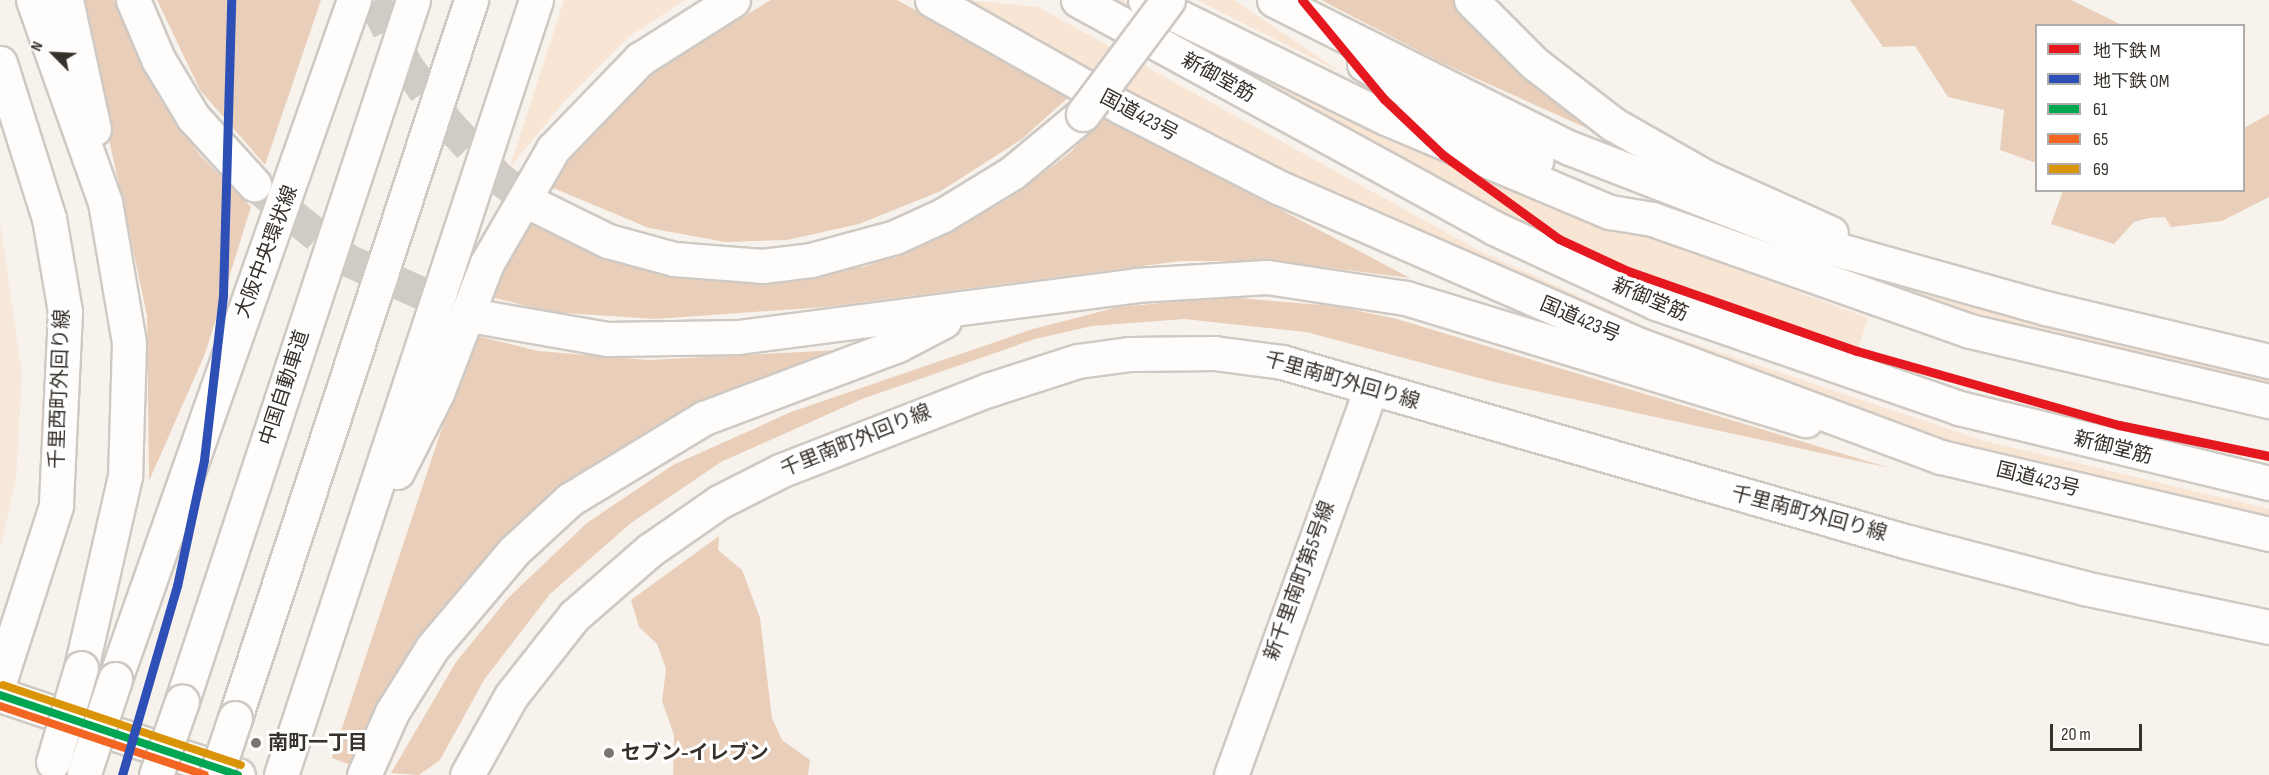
<!DOCTYPE html>
<meta charset="utf-8">
<style>
body{margin:0}
#map{position:relative;width:2269px;height:775px;overflow:hidden;background:#f8f2ec;font-family:"Sofia Sans Condensed","Noto Sans JP",sans-serif}
div>[style]{position:absolute}
.built>*{inset:0;background:#f7e8dc}
.green>*{inset:0;background:#f9e5d4}
.forest>*{inset:0;background:#e9cfba}
.primary-tunnel>*{height:33px;margin-top:-16.5px;transform-origin:0;background:repeating-linear-gradient(90deg,#d1cbc6 0 33px,transparent 0 49px)}
.roads{filter:drop-shadow(2px 0 #cfc9c4) drop-shadow(-2px 0 #cfc9c4) drop-shadow(0 2px #cfc9c4) drop-shadow(0 -2px #cfc9c4)}
.street>*{height:33px;margin:-16.5px;padding:0 16.5px;transform-origin:16.5px;border-radius:16.5px;background:#fefdfc}
.secondary>*{height:33px;margin:-16.5px;padding:0 16.5px;transform-origin:16.5px;border-radius:16.5px;background:#fefdfc}
.primary>*{height:33px;margin:-16.5px;padding:0 16.5px;transform-origin:16.5px;border-radius:16.5px;background:#fefdfc}
.highway>*{height:33px;margin:-16.5px;padding:0 16.5px;transform-origin:16.5px;border-radius:16.5px;background:#fefdfc}
.bridges{filter:drop-shadow(2px 0 #cfc9c4) drop-shadow(-2px 0 #cfc9c4) drop-shadow(0 2px #cfc9c4) drop-shadow(0 -2px #cfc9c4)}
.primary-bridge>*{height:33px;margin:-16.5px;padding:0 16.5px;transform-origin:16.5px;border-radius:16.5px;background:#fefdfc}
.highway-bridge>*{height:33px;margin:-16.5px;padding:0 16.5px;transform-origin:16.5px;border-radius:16.5px;background:#fefdfc}
.bus-1>*{height:8px;margin:-4px;padding:0 4px;transform-origin:4px;border-radius:4px;background:#00a651}
.bus-2>*{height:8px;margin:-4px;padding:0 4px;transform-origin:4px;border-radius:4px;background:#f26522}
.bus-3>*{height:8px;margin:-4px;padding:0 4px;transform-origin:4px;border-radius:4px;background:#da9407}
.metro-1>*{height:9px;margin:-4.5px;padding:0 4.5px;transform-origin:4.5px;border-radius:4.5px;background:#e5171f}
.metro-2>*{height:9px;margin:-4.5px;padding:0 4.5px;transform-origin:4.5px;border-radius:4.5px;background:#2e4fb5}
.dots>*{width:16px;height:16px;translate:-50% -50%;box-sizing:border-box;border:3px solid #fff;border-radius:50%}
span{translate:-50% -50%;white-space:nowrap;text-align:center;line-height:1.15;-webkit-text-stroke:6px #fff;paint-order:stroke}
.street-label{font-size:20px;color:#37312c}
.poi-label{font-size:20px;color:#37312c;font-weight:700}
.left{translate:0 -50%;text-align:left}
.legend{position:absolute;left:2035px;top:24px;width:210px;height:168px;box-sizing:border-box;background:#fff;border:2px solid #afadab;margin:0;padding:8px 10px;list-style:none;font-size:18px;color:#37312c}
.legend li{display:flex;align-items:center;gap:12px;height:30px}
.legend b{width:30px;border:2px solid #afadab}
.north{position:absolute;left:24px;top:24px;width:60px;height:60px;-webkit-text-stroke:4px #fff;paint-order:stroke;rotate:294deg;font-size:16px;font-weight:700;line-height:24px;text-align:center;color:#37312c}
.north::after{content:'';display:block;margin:auto;width:21px;height:27px;background:#37312c;clip-path:polygon(50% 0,100% 100%,50% 72%,0 100%)}
.scale{position:absolute;left:2050px;top:724px;width:92px;height:27px;box-sizing:border-box;border:3px solid #37312c;border-top:0;padding-left:8px;font-size:18px;line-height:21px;white-space:nowrap;color:#37312c;-webkit-text-stroke:4px #fff;paint-order:stroke}
</style>
<div id="map">
<div class="built">
<div style="clip-path:polygon(0 220px,22px 374px,16px 480px,0 550px)"></div>
</div>
<div class="green">
<div style="clip-path:polygon(564px 0,685px 0,629px 37px,562px 104px,510px 167px)"></div>
<div style="clip-path:polygon(966px 0,1038px 7px,1478px 250px,1648px 328px,1981px 440px,2269px 509px,2269px 519px,1939px 439px,1794px 391px,1423px 243px,1149px 104px)"></div>
<div style="clip-path:polygon(1097px 0,1122px 0,1569px 206px,1868px 318px,1853px 363px,1549px 247px)"></div>
<div style="clip-path:polygon(1197px 0,1234px 0,1342px 73px)"></div>
<div style="clip-path:polygon(1585px 171px,2042px 324px,2269px 376px,2269px 387px,1987px 319px,1684px 213px)"></div>
</div>
<div class="forest">
<div style="clip-path:polygon(79px 0,114px 0,162px 103px,200px 155px,251px 207px,205px 354px,149px 481px,147px 315px)"></div>
<div style="clip-path:polygon(157px 0,321px 0,265px 165px,200px 90px)"></div>
<div style="clip-path:polygon(771px 0,897px 0,1071px 95px,1022px 139px,941px 191px,859px 224px,787px 240px,725px 242px,649px 228px,546px 185px,583px 134px,652px 71px)"></div>
<div style="clip-path:polygon(1321px 0,1454px 0,1602px 135px,1442px 63px)"></div>
<div style="clip-path:polygon(1850px 0,2071px 0,2122px 25px,2036px 26px,2036px 163px,2000px 150px,2004px 110px,1948px 97px,1915px 46px,1883px 47px)"></div>
<div style="clip-path:polygon(2269px 114px,2269px 197px,2222px 221px,2171px 227px,2165px 217px,2149px 218px,2134px 222px,2114px 244px,2051px 224px,2063px 191px,2244px 190px,2244px 128px)"></div>
<div style="clip-path:polygon(1104px 116px,1410px 278px,1275px 261px,1181px 261px,826px 307px,655px 319px,550px 312px,487px 296px,524px 220px,601px 258px,694px 280px,756px 284px,867px 266px,937px 239px,1010px 198px,1071px 152px)"></div>
<div style="clip-path:polygon(1226px 297px,1335px 306px,1397px 319px,1890px 468px,1494px 382px,1306px 332px,1184px 319px,1092px 326px,1035px 339px,862px 399px,721px 462px,631px 523px,550px 594px,484px 680px,440px 760px,419px 775px,391px 773px,456px 662px,509px 597px,587px 523px,673px 465px,791px 412px,1033px 329px,1118px 307px)"></div>
<div style="clip-path:polygon(473px 335px,538px 351px,649px 360px,839px 350px,602px 463px,356px 767px,332px 758px)"></div>
<div style="clip-path:polygon(719px 536px,718px 550px,742px 570px,760px 618px,772px 718px,782px 740px,810px 760px,808px 775px,673px 775px,674px 735px,662px 701px,666px 669px,657px 644px,639px 627px,631px 600px)"></div>
</div>
<div class="primary-tunnel">
<div style="left:374px;top:0;width:72px;rotate:63.4deg"></div>
<div style="left:406px;top:64px;width:71px;rotate:54.7deg"></div>
<div style="left:447px;top:122px;width:75px;rotate:47.2deg"></div>
<div style="left:498px;top:177px;width:46px;rotate:37.1deg"></div>
<div style="left:254px;top:184px;width:121px;rotate:39deg"></div>
<div style="left:348px;top:260px;width:125px;rotate:24.1deg"></div>
</div>
<div class="roads">
<div class="street">
<div style="left:0;top:63px;width:163px;rotate:72.5deg"></div>
<div style="left:49px;top:218px;width:95px;rotate:80.3deg"></div>
<div style="left:65px;top:312px;width:194px;rotate:92.7deg"></div>
<div style="left:56px;top:506px;width:182px;rotate:107.9deg"></div>
<div style="left:1231px;top:775px;width:412px;rotate:-70.1deg"></div>
</div>
<div class="secondary">
<div style="left:0;top:695px;width:251px;rotate:18.6deg"></div>
<div style="left:467px;top:775px;width:90px;rotate:-60.9deg"></div>
<div style="left:511px;top:696px;width:102px;rotate:-51.8deg"></div>
<div style="left:574px;top:616px;width:101px;rotate:-41deg"></div>
<div style="left:650px;top:550px;width:84px;rotate:-34.8deg"></div>
<div style="left:719px;top:502px;width:68px;rotate:-26.9deg"></div>
<div style="left:780px;top:471px;width:223px;rotate:-21.3deg"></div>
<div style="left:988px;top:390px;width:95px;rotate:-17.9deg"></div>
<div style="left:1078px;top:361px;width:51px;rotate:-7.8deg"></div>
<div style="left:1129px;top:354px;width:85px;rotate:-0.7deg"></div>
<div style="left:1214px;top:353px;width:69px;rotate:7.5deg"></div>
<div style="left:1282px;top:362px;width:651px;rotate:16.04deg"></div>
<div style="left:1908px;top:542px;width:182px;rotate:14.6deg"></div>
<div style="left:2084px;top:588px;width:189px;rotate:11.9deg"></div>
</div>
<div class="primary">
<div style="left:33px;top:0;width:214px;rotate:70.4deg"></div>
<div style="left:105px;top:202px;width:143px;rotate:80.3deg"></div>
<div style="left:129px;top:343px;width:133px;rotate:91.7deg"></div>
<div style="left:125px;top:476px;width:197px;rotate:102.9deg"></div>
<div style="left:66px;top:0;width:132px;rotate:77.8deg"></div>
<div style="left:133px;top:0;width:64px;rotate:67deg"></div>
<div style="left:158px;top:59px;width:68px;rotate:58.9deg"></div>
<div style="left:193px;top:117px;width:91px;rotate:47.7deg"></div>
<div style="left:1471px;top:0;width:89px;rotate:45deg"></div>
<div style="left:1534px;top:63px;width:100px;rotate:37.7deg"></div>
<div style="left:1613px;top:124px;width:105px;rotate:29.7deg"></div>
<div style="left:1704px;top:176px;width:139px;rotate:24.2deg"></div>
<div style="left:535px;top:205px;width:81px;rotate:26.3deg"></div>
<div style="left:608px;top:241px;width:68px;rotate:15.3deg"></div>
<div style="left:674px;top:259px;width:88px;rotate:4.5deg"></div>
<div style="left:762px;top:266px;width:49px;rotate:-7deg"></div>
<div style="left:811px;top:260px;width:87px;rotate:-15.3deg"></div>
<div style="left:895px;top:237px;width:53px;rotate:-24.6deg"></div>
<div style="left:943px;top:215px;width:81px;rotate:-31.3deg"></div>
<div style="left:1012px;top:173px;width:92px;rotate:-39.7deg"></div>
<div style="left:481px;top:317px;width:128px;rotate:9.9deg"></div>
<div style="left:607px;top:339px;width:131px;rotate:-0.9deg"></div>
<div style="left:738px;top:337px;width:401px;rotate:-7.4deg"></div>
<div style="left:1136px;top:285px;width:131px;rotate:-3.5deg"></div>
<div style="left:1267px;top:277px;width:141px;rotate:8.6deg"></div>
<div style="left:1406px;top:298px;width:418px;rotate:17deg"></div>
<div style="left:397px;top:472px;width:89px;rotate:-63.1deg"></div>
<div style="left:437px;top:393px;width:139px;rotate:-69deg"></div>
<div style="left:487px;top:263px;width:132px;rotate:-59.9deg"></div>
<div style="left:553px;top:149px;width:125px;rotate:-46deg"></div>
<div style="left:640px;top:59px;width:110px;rotate:-32.4deg"></div>
<div style="left:115px;top:679px;width:720px;rotate:-70.61deg"></div>
<div style="left:281px;top:775px;width:816px;rotate:-71.79deg"></div>
<div style="left:364px;top:775px;width:69px;rotate:-66deg"></div>
<div style="left:392px;top:712px;width:75px;rotate:-58deg"></div>
<div style="left:432px;top:648px;width:127px;rotate:-49.8deg"></div>
<div style="left:514px;top:551px;width:75px;rotate:-42.8deg"></div>
<div style="left:569px;top:500px;width:158px;rotate:-31.3deg"></div>
<div style="left:704px;top:418px;width:207px;rotate:-20.6deg"></div>
<div style="left:898px;top:345px;width:52px;rotate:-27.6deg"></div>
</div>
<div class="highway">
<div style="left:932px;top:0;width:219px;rotate:29.5deg"></div>
<div style="left:1123px;top:108px;width:174px;rotate:27deg"></div>
<div style="left:1278px;top:187px;width:392px;rotate:23.6deg"></div>
<div style="left:1637px;top:344px;width:324px;rotate:20.4deg"></div>
<div style="left:1941px;top:457px;width:337px;rotate:13.2deg"></div>
<div style="left:1078px;top:0;width:474px;rotate:28.7deg"></div>
<div style="left:1494px;top:228px;width:179px;rotate:24.8deg"></div>
<div style="left:1656px;top:303px;width:321px;rotate:19.1deg"></div>
<div style="left:1959px;top:408px;width:319px;rotate:13.6deg"></div>
<div style="left:1145px;top:0;width:268px;rotate:26.1deg"></div>
<div style="left:1386px;top:118px;width:243px;rotate:22.8deg"></div>
<div style="left:1610px;top:212px;width:43px;rotate:9.5deg"></div>
<div style="left:1652px;top:219px;width:337px;rotate:19.4deg"></div>
<div style="left:1970px;top:331px;width:307px;rotate:13.2deg"></div>
<div style="left:1274px;top:0;width:331px;rotate:26.6deg"></div>
<div style="left:1570px;top:148px;width:266px;rotate:21.2deg"></div>
<div style="left:1818px;top:244px;width:237px;rotate:15.7deg"></div>
<div style="left:2046px;top:308px;width:229px;rotate:13.4deg"></div>
<div style="left:1364px;top:64px;width:113px;rotate:31.6deg"></div>
<div style="left:1460px;top:123px;width:85px;rotate:26deg"></div>
<div style="left:182px;top:701px;width:738px;rotate:-71.76deg"></div>
<div style="left:235px;top:718px;width:756px;rotate:-71.8deg"></div>
</div>
</div>
<div class="bridges">
<div class="primary-bridge">
<div style="left:1083px;top:114px;width:142px;rotate:-53.3deg"></div>
<div style="left:53px;top:762px;width:98px;rotate:-73.4deg"></div>
<div style="left:84px;top:773px;width:99px;rotate:-71.7deg"></div>
</div>
<div class="highway-bridge">
<div style="left:156px;top:775px;width:78px;rotate:-70.6deg"></div>
<div style="left:216px;top:775px;width:60px;rotate:-71.6deg"></div>
</div>
</div>
<div class="bus-1">
<div style="left:0;top:695px;width:251px;rotate:18.6deg"></div>
</div>
<div class="bus-2">
<div style="left:0;top:706px;width:216px;rotate:18.6deg"></div>
</div>
<div class="bus-3">
<div style="left:3px;top:685px;width:251px;rotate:18.6deg"></div>
</div>
<div class="metro-1">
<div style="left:1302px;top:0;width:129px;rotate:50.4deg"></div>
<div style="left:1384px;top:99px;width:81px;rotate:43.5deg"></div>
<div style="left:1443px;top:155px;width:143px;rotate:35.9deg"></div>
<div style="left:1559px;top:239px;width:76px;rotate:24.9deg"></div>
<div style="left:1628px;top:271px;width:243px;rotate:19.3deg"></div>
<div style="left:1857px;top:351px;width:272px;rotate:15.8deg"></div>
<div style="left:2119px;top:425px;width:153px;rotate:11.7deg"></div>
</div>
<div class="metro-2">
<div style="left:122px;top:775px;width:197px;rotate:-73.8deg"></div>
<div style="left:177px;top:586px;width:129px;rotate:-77.9deg"></div>
<div style="left:204px;top:460px;width:166px;rotate:-83.4deg"></div>
<div style="left:223px;top:295px;width:295px;rotate:-88.4deg"></div>
</div>
<div class="dots">
<div style="left:256px;top:743px;background:#7b756f"></div>
<div style="left:609px;top:753px;background:#7b756f"></div>
</div>
<div class="street-label">
<span style="left:1218px;top:78px;rotate:29deg">新御堂筋</span>
<span style="left:1139px;top:116px;rotate:28deg">国道423号</span>
<span style="left:267px;top:252px;rotate:-69deg">大阪中央環状線</span>
<span style="left:1650px;top:300px;rotate:23deg">新御堂筋</span>
<span style="left:1580px;top:320px;rotate:23deg">国道423号</span>
<span style="left:1342px;top:381px;rotate:16deg">千里南町外回り線</span>
<span style="left:285px;top:388px;rotate:-72deg">中国自動車道</span>
<span style="left:60px;top:389px;rotate:-88deg">千里西町外回り線</span>
<span style="left:856px;top:441px;rotate:-22deg">千里南町外回り線</span>
<span style="left:2113px;top:448px;rotate:14deg">新御堂筋</span>
<span style="left:2038px;top:480px;rotate:14deg">国道423号</span>
<span style="left:1809px;top:514px;rotate:15deg">千里南町外回り線</span>
<span style="left:1300px;top:581px;rotate:-70deg">新千里南町第5号線</span>
</div>
<div class="poi-label">
<span class="left" style="left:268px;top:743px">南町一丁目</span>
<span class="left" style="left:621px;top:753px">セブン-イレブン</span>
</div>
<ul class="legend">
<li><b style="height:8px;background:#e5171f"></b>地下鉄 M</li>
<li><b style="height:8px;background:#2e4fb5"></b>地下鉄 OM</li>
<li><b style="height:8px;background:#00a651"></b>61</li>
<li><b style="height:8px;background:#f26522"></b>65</li>
<li><b style="height:8px;background:#da9407"></b>69</li>
</ul>
<div class="north">N</div>
<div class="scale">20 m</div>
</div>
